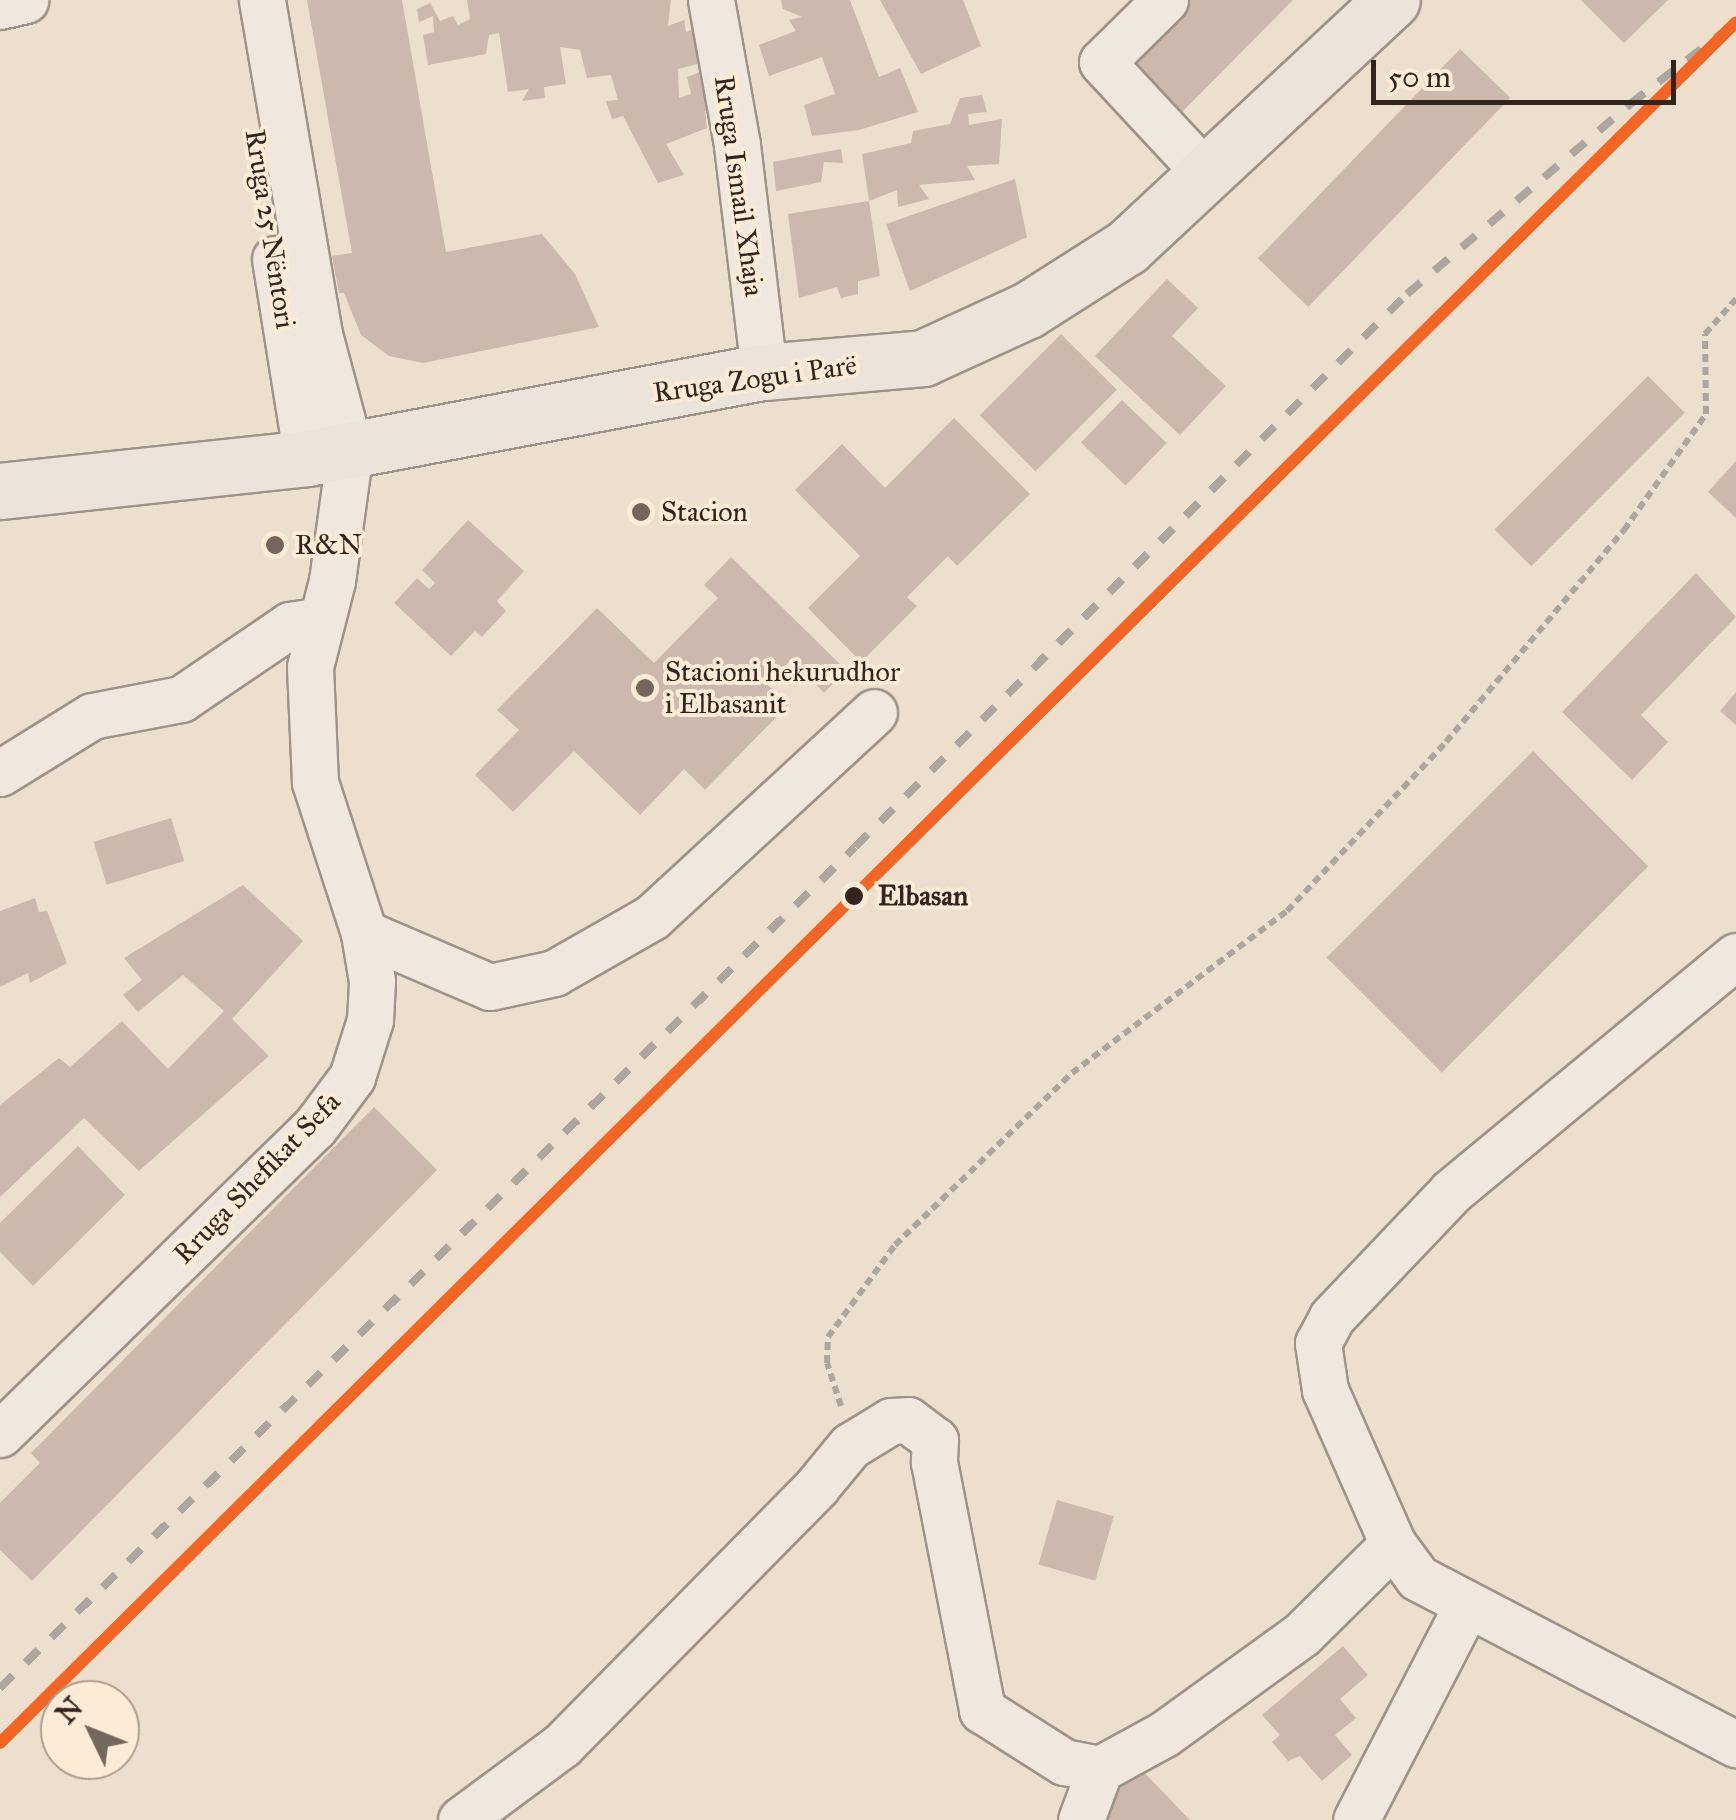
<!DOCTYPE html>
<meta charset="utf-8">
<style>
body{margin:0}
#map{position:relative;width:1736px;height:1820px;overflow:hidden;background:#eddfcd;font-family:"IM FELL Great Primer",serif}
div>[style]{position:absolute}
.building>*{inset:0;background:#cdb8ad;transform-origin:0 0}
.path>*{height:6px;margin-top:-3px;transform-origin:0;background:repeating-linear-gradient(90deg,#aca69f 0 8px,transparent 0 13px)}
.roads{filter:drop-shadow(2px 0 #9d9388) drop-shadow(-2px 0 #9d9388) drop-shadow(0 2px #9d9388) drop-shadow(0 -2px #9d9388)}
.minor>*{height:45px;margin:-22.5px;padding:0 22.5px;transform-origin:22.5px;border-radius:22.5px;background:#f0e8df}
.major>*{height:55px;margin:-27.5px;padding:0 27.5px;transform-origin:27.5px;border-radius:27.5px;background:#ece4da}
.rail>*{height:8px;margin-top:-4px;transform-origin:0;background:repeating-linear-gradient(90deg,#aca69f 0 18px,transparent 0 36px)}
.rail-1>*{height:12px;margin:-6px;padding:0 6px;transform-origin:6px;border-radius:6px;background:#f26522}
.dots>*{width:28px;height:28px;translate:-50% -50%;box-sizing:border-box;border:5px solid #fcecd6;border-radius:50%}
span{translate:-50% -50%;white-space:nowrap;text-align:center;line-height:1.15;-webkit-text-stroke:8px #fcecd6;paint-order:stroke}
.street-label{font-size:28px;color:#32251f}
.poi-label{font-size:28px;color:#32251f}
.left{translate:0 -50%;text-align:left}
.stop-label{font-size:28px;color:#32251f;font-weight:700}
.north{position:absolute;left:40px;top:1680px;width:100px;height:100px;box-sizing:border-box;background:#fcecd6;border:2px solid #ab9c8d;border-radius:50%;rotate:313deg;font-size:28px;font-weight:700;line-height:40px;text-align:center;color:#32251f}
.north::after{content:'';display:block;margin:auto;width:35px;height:45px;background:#73665c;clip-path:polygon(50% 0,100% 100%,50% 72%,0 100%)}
.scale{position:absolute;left:1371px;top:60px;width:305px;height:45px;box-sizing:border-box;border:5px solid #32251f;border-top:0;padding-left:12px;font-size:30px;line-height:35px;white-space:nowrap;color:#32251f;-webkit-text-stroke:8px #fcecd6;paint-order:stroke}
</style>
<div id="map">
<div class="building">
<div style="clip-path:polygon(307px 0,402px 0,446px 252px,542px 234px,575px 274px,599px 327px,423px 363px,389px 356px,361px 335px,344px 293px,339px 293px,332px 256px,352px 253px)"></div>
<div style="clip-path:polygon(467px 0,671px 0,668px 26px,684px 20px,686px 32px,698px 27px,705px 62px,678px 69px,679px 98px,691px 94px,687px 77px,711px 68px,720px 109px,705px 111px,707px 128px,666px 144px,684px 175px,658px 183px,623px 116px,612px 119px,606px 101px,618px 100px,611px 75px,587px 78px,580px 50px,560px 47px,566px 84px,544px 87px,545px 98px,522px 101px,529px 89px,508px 92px,499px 33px,489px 35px,486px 54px,428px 65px,423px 35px,434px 32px,433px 16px,419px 22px,417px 9px,430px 3px,440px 21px,453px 16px,458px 25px,470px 19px)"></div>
<div style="clip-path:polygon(781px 0,850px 0,879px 77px,900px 68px,918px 112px,859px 130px,812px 136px,804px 105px,835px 94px,822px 57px,769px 76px,759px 45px,796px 31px,789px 20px,802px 17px,783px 9px)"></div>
<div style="clip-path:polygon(880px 0,963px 0,981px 46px,921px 74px)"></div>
<div style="clip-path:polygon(1186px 0,1293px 0,1177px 117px,1123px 63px)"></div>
<div style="clip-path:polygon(1581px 0,1668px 0,1624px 43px)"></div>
<div style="left:1460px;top:49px;width:70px;height:291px;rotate:44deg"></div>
<div style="clip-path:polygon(982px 95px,987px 112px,968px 114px,969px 125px,1002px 119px,999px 164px,967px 166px,975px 180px,919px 185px,929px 199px,898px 207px,897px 190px,869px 201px,862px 154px,911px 143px,913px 131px,950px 124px,960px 98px)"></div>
<div style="clip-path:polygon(841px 149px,843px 163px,824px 162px,821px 182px,776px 191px,773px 162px)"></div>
<div style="clip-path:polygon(1015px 179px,1027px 237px,910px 291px,886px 224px)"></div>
<div style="clip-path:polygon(869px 201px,880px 276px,858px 281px,858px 294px,841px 298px,837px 287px,799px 298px,788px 214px)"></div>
<div style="clip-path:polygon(1167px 279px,1198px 308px,1172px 336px,1226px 386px,1180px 435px,1095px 356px)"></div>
<div style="left:1061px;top:334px;width:79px;height:115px;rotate:45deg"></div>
<div style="left:1648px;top:376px;width:52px;height:217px;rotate:45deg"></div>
<div style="left:1122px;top:400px;width:62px;height:59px;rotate:44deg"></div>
<div style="clip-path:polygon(954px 418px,1030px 494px,957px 566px,948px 556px,907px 597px,917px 606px,861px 662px,808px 608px,860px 556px,795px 490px,842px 444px,885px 488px)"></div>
<div style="clip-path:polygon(1736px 461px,1736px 518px,1708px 492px)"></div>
<div style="clip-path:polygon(468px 520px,524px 571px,497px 601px,506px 611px,482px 637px,475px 631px,451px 656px,394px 603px,417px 578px,429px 589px,435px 583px,422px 570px)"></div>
<div style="clip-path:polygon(731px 557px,846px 670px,824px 693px,791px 660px,767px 684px,788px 705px,705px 790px,684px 769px,640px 815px,574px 751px,513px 812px,475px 775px,519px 730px,497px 710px,597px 608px,654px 663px,718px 598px,704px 585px)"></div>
<div style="clip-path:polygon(1696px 573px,1736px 617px,1641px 715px,1668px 742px,1632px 780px,1562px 712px)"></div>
<div style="clip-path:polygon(1736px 692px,1736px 725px,1720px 711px)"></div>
<div style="left:1533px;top:751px;width:163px;height:292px;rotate:45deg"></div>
<div style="left:171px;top:818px;width:45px;height:81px;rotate:73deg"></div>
<div style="clip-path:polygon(243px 885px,303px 941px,232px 1019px,269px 1056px,139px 1171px,84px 1118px,0 1197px,0 1105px,59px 1058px,70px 1067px,122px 1021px,168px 1069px,224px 1011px,183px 975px,138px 1012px,123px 995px,142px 980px,124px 958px)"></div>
<div style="clip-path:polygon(35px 898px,39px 912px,47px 911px,67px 963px,30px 983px,28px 973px,0 987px,0 911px)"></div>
<div style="clip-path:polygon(374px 1107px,437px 1170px,32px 1581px,0 1550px,0 1503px,40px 1463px,31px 1453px)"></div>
<div style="clip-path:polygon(78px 1146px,125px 1195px,33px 1286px,0 1252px,0 1223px)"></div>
<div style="left:1057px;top:1500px;width:59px;height:67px;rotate:16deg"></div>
<div style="clip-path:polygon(1343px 1646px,1368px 1675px,1340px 1699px,1356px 1718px,1335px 1735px,1352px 1755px,1322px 1781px,1300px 1756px,1288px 1761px,1272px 1742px,1280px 1735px,1262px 1715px)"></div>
<div style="clip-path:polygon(1134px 1762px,1190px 1820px,1104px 1820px,1112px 1785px)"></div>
</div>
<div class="path">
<div style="left:841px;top:1406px;width:45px;rotate:-108deg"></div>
<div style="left:827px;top:1363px;width:26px;rotate:-88deg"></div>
<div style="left:828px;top:1337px;width:114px;rotate:-53.9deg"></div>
<div style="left:895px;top:1245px;width:247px;rotate:-44.2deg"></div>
<div style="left:1072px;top:1073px;width:269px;rotate:-37deg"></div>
<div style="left:1287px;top:911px;width:232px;rotate:-46.7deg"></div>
<div style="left:1446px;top:742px;width:277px;rotate:-50deg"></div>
<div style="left:1624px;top:530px;width:142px;rotate:-54.7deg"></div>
<div style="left:1706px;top:414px;width:80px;rotate:-90.7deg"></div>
<div style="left:1705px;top:334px;width:47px;rotate:-48.5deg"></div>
</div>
<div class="roads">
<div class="minor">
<div style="left:711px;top:0;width:147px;rotate:79.8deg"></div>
<div style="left:737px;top:145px;width:229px;rotate:83.2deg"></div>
<div style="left:1165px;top:0;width:88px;rotate:135.5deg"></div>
<div style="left:1102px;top:62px;width:156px;rotate:47.1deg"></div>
<div style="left:0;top:6px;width:26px;rotate:-13deg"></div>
<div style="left:275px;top:259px;width:202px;rotate:80.9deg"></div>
<div style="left:0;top:773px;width:108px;rotate:-31.8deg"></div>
<div style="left:92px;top:716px;width:91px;rotate:-10.8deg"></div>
<div style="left:181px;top:699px;width:132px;rotate:-34.2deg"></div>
<div style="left:290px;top:625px;width:31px;rotate:-9deg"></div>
<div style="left:364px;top:933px;width:137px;rotate:23.2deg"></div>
<div style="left:490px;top:987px;width:66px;rotate:-12.3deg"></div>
<div style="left:554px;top:973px;width:113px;rotate:-29.7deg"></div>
<div style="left:652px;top:917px;width:302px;rotate:-42.7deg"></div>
<div style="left:1736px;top:956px;width:370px;rotate:140.4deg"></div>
<div style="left:1451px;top:1192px;width:173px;rotate:133.6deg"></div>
<div style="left:1332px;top:1317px;width:30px;rotate:118deg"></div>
<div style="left:1318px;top:1343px;width:48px;rotate:81.5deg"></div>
<div style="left:1325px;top:1390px;width:168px;rotate:66.2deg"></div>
<div style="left:1393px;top:1544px;width:42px;rotate:53.7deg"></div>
<div style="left:1418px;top:1578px;width:359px;rotate:27.6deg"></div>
<div style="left:0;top:1434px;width:438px;rotate:-44.3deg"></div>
<div style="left:314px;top:1128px;width:64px;rotate:-53.3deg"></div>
<div style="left:352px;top:1077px;width:60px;rotate:-72.5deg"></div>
<div style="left:370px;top:1020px;width:39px;rotate:-87deg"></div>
<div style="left:372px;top:981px;width:49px;rotate:-99.5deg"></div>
<div style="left:364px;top:933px;width:159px;rotate:-108deg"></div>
<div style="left:315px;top:782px;width:115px;rotate:-92.5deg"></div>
<div style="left:310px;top:667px;width:89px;rotate:-75.7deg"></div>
<div style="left:332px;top:581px;width:132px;rotate:-82.2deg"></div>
<div style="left:350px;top:450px;width:120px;rotate:-105deg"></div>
<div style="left:319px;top:334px;width:339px;rotate:-99.7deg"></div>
<div style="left:461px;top:1820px;width:126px;rotate:-36.6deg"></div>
<div style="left:562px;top:1745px;width:363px;rotate:-45.4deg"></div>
<div style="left:817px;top:1486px;width:52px;rotate:-50.5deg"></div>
<div style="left:850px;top:1446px;width:48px;rotate:-31.4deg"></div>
<div style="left:891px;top:1421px;width:17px;rotate:-3deg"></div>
<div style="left:908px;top:1420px;width:34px;rotate:37deg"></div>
<div style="left:935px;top:1440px;width:22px;rotate:93deg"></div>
<div style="left:934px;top:1462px;width:253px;rotate:79deg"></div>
<div style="left:982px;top:1710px;width:97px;rotate:32.4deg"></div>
<div style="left:1064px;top:1762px;width:37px;rotate:11deg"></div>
<div style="left:1100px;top:1769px;width:73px;rotate:-28.7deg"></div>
<div style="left:1164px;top:1734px;width:170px;rotate:-35.9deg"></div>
<div style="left:1302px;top:1634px;width:128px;rotate:-44.7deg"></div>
<div style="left:1081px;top:1820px;width:54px;rotate:-69.6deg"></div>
<div style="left:1356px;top:1820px;width:242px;rotate:-62.7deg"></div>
</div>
<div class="major">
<div style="left:0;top:491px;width:309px;rotate:-6.1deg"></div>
<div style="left:307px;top:458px;width:465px;rotate:-10.7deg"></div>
<div style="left:764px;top:372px;width:160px;rotate:-5deg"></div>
<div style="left:923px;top:358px;width:115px;rotate:-24.6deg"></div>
<div style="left:1028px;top:310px;width:117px;rotate:-32.5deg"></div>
<div style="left:1127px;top:247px;width:362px;rotate:-43deg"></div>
</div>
</div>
<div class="rail">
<div style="left:0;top:1688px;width:1199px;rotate:-44.53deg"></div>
<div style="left:855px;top:847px;width:781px;rotate:-45.05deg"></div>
<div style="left:1407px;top:294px;width:293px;rotate:-40.4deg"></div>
<div style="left:1630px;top:104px;width:134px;rotate:-37.7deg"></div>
</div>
<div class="rail-1">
<div style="left:0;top:1743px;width:2444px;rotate:-44.75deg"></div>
</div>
<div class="dots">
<div style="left:641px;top:512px;background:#73665c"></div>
<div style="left:275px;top:545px;background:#73665c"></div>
<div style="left:645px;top:688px;background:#73665c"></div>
<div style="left:854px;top:896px;background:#32251f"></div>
</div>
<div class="street-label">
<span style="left:739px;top:186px;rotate:82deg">Rruga Ismail Xhaja</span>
<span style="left:270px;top:229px;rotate:81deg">Rruga 25 Nëntori</span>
<span style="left:755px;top:379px;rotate:-8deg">Rruga Zogu i Parë</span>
<span style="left:257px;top:1178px;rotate:-46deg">Rruga Shefikat Sefa</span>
</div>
<div class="poi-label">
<span class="left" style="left:661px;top:512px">Stacion</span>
<span class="left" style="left:295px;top:545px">R&amp;N</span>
<span class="left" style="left:665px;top:688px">Stacioni hekurudhor<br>i Elbasanit</span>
</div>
<div class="stop-label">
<span class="left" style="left:878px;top:896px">Elbasan</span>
</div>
<div class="north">N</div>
<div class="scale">50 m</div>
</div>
